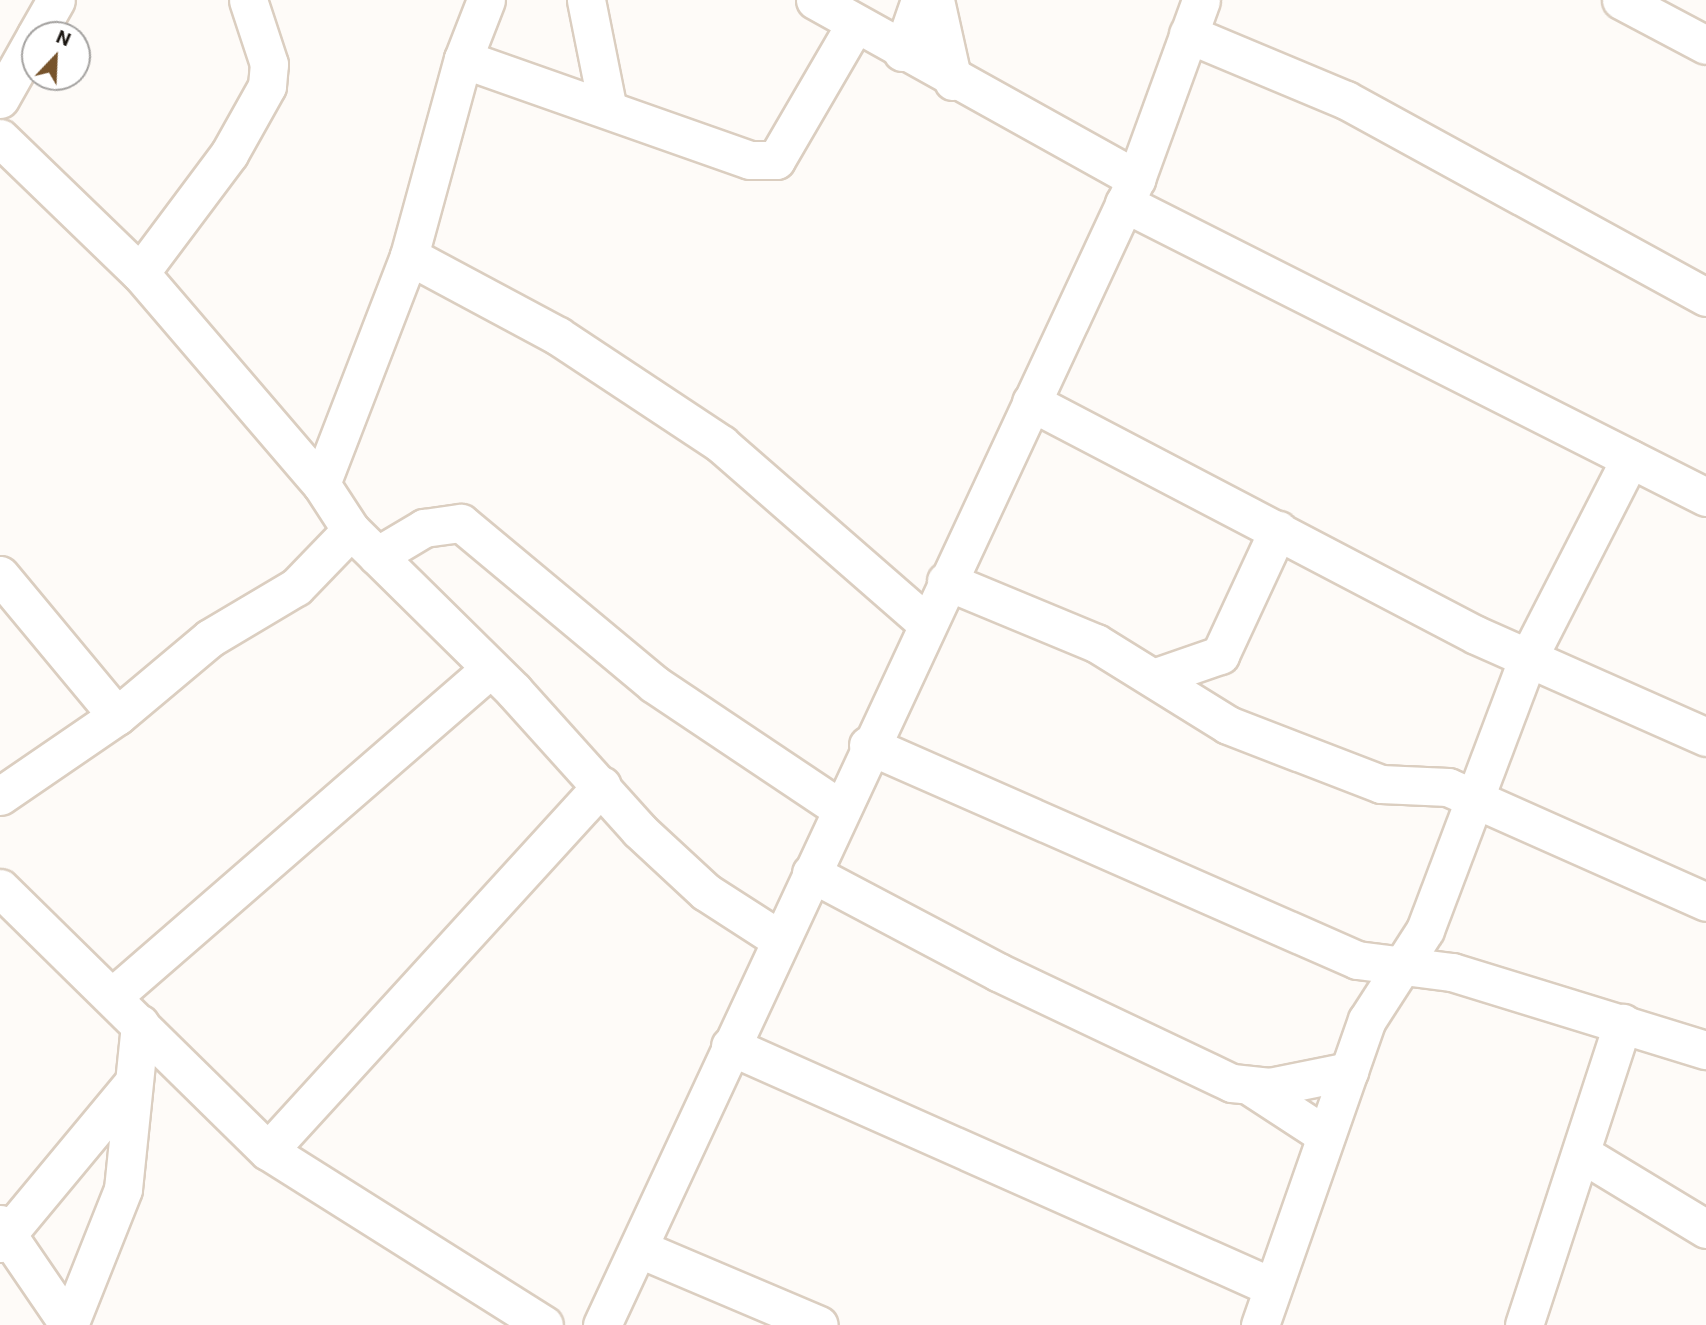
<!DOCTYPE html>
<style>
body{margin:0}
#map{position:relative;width:1706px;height:1325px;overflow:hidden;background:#fefbf8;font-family:Roboto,sans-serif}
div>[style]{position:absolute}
.roads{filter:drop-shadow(2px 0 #dbcec0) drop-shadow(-2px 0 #dbcec0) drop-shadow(0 2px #dbcec0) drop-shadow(0 -2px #dbcec0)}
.street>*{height:37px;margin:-18.5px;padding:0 18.5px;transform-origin:18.5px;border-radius:18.5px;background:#fff}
span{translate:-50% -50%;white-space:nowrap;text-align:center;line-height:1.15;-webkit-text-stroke:7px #fff;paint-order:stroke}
.north{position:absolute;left:21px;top:21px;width:70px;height:70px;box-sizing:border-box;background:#fff;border:2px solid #a4a2a0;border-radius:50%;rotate:23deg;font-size:19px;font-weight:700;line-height:28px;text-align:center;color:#1b1611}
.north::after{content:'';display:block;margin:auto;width:24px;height:32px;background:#76532b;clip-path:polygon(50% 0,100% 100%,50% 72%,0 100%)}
</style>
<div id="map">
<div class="roads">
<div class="street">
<div style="left:586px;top:0;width:107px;rotate:78.7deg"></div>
<div style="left:815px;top:0;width:368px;rotate:29.1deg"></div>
<div style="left:935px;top:0;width:83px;rotate:77.5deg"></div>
<div style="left:1621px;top:0;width:96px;rotate:27.9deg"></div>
<div style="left:1188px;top:34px;width:171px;rotate:22.7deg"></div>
<div style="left:1346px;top:100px;width:410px;rotate:28.7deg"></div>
<div style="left:36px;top:35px;width:40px;rotate:-60.3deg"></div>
<div style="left:902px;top:52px;width:55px;rotate:-70.9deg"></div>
<div style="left:463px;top:59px;width:304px;rotate:19.4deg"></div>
<div style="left:750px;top:160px;width:26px"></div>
<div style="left:776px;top:160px;width:157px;rotate:-59.8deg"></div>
<div style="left:0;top:99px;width:71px;rotate:-60.6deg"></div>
<div style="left:0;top:138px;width:194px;rotate:44deg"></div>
<div style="left:140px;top:273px;width:278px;rotate:49.4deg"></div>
<div style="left:321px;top:484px;width:55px;rotate:56.9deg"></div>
<div style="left:351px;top:530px;width:229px;rotate:44.6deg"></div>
<div style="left:514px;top:691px;width:187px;rotate:48deg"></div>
<div style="left:639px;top:830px;width:91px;rotate:42.8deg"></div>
<div style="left:706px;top:892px;width:87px;rotate:32.8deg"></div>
<div style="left:1124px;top:203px;width:652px;rotate:26.8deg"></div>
<div style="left:409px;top:256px;width:169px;rotate:28.2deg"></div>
<div style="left:558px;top:336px;width:196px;rotate:33.5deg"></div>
<div style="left:721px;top:444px;width:272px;rotate:41.1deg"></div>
<div style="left:140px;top:273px;width:149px;rotate:-53.2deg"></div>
<div style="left:229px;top:154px;width:78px;rotate:-60.8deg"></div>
<div style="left:267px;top:86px;width:22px;rotate:-85deg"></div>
<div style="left:269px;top:64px;width:67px;rotate:-108.2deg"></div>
<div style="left:1031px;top:402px;width:502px;rotate:27.64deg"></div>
<div style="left:1476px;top:635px;width:252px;rotate:23.9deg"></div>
<div style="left:321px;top:484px;width:244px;rotate:-68.9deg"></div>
<div style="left:409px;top:256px;width:204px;rotate:-74.7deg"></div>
<div style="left:463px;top:59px;width:63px;rotate:-68.7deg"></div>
<div style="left:377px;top:556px;width:55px;rotate:-30.8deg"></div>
<div style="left:424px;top:528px;width:37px;rotate:-8deg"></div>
<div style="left:461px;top:523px;width:251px;rotate:39.8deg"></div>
<div style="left:654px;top:684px;width:225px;rotate:33.8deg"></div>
<div style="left:0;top:575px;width:183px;rotate:50.3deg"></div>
<div style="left:946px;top:581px;width:162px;rotate:22.5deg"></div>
<div style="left:1096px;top:643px;width:155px;rotate:31.8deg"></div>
<div style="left:1228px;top:725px;width:164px;rotate:21.1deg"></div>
<div style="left:1381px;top:784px;width:67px;rotate:2.6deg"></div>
<div style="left:1448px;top:787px;width:282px;rotate:24deg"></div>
<div style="left:1156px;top:677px;width:68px;rotate:-19deg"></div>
<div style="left:1220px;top:655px;width:138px;rotate:-65.1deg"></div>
<div style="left:868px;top:745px;width:534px;rotate:23.73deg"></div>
<div style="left:1357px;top:960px;width:96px;rotate:7.2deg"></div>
<div style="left:1452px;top:972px;width:266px;rotate:17.1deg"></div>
<div style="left:0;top:796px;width:142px;rotate:-34.4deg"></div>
<div style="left:117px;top:716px;width:121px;rotate:-40deg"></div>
<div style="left:210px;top:638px;width:100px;rotate:-30.7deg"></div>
<div style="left:296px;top:587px;width:79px;rotate:-46deg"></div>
<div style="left:811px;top:873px;width:212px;rotate:27.9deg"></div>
<div style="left:998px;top:972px;width:259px;rotate:25.4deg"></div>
<div style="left:1232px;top:1083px;width:38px;rotate:6deg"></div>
<div style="left:1270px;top:1087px;width:81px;rotate:-11.4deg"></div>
<div style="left:0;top:888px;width:375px;rotate:44.5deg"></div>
<div style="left:268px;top:1151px;width:326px;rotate:32.2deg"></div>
<div style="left:112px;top:997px;width:500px;rotate:-40.95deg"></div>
<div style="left:730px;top:1046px;width:591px;rotate:23.96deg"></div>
<div style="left:1253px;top:1088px;width:86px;rotate:33.1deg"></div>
<div style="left:268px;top:1151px;width:495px;rotate:-47.6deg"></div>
<div style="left:1584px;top:1155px;width:143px;rotate:31.2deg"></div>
<div style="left:0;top:1224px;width:122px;rotate:55.7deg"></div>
<div style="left:0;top:1243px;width:208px;rotate:-50.3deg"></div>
<div style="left:640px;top:1249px;width:194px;rotate:23deg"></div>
<div style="left:69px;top:1325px;width:146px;rotate:-68.3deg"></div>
<div style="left:123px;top:1189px;width:166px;rotate:-84.1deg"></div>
<div style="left:602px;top:1325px;width:1264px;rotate:-65.02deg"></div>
<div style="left:1136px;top:179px;width:190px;rotate:-70deg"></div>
<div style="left:1260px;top:1325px;width:323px;rotate:-70.7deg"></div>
<div style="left:1367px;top:1020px;width:107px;rotate:-57.2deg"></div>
<div style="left:1425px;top:930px;width:289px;rotate:-69.3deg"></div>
<div style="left:1527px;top:660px;width:226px;rotate:-62.9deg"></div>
<div style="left:1524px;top:1325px;width:318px;rotate:-71.9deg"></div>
</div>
</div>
<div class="north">N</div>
</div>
